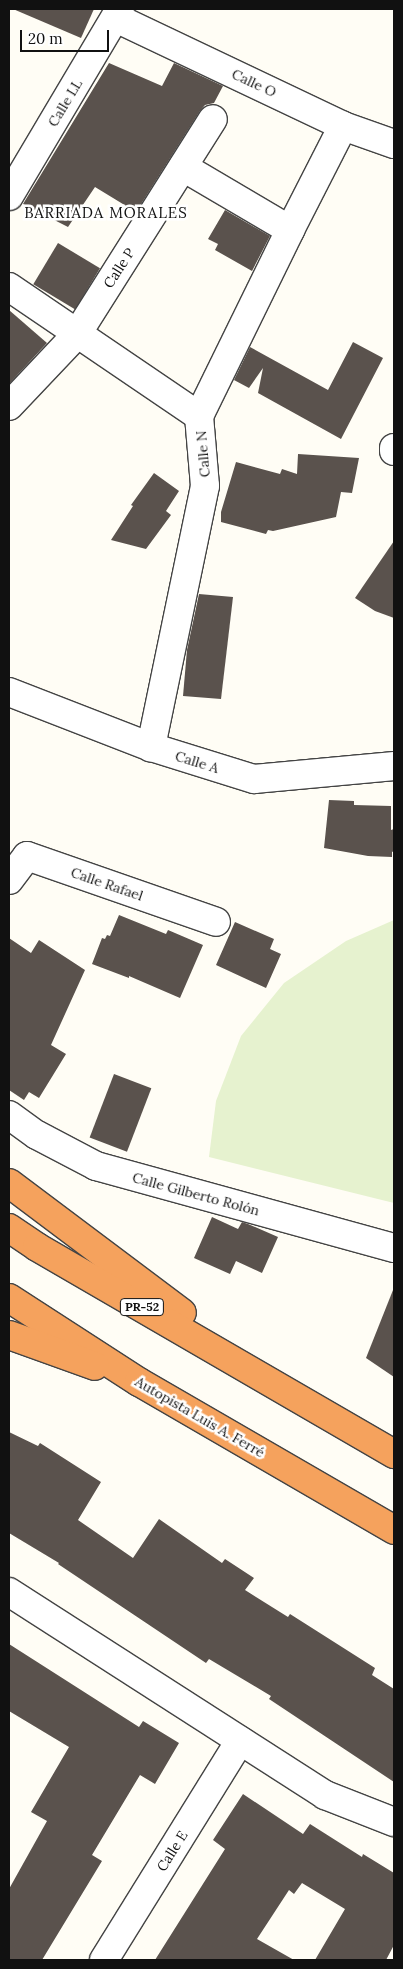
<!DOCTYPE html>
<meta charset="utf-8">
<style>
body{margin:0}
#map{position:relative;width:403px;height:1969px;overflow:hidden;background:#fffdf5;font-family:Lora,serif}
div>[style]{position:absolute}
.pitch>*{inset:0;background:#e6f2cf}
.building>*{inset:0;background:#5a524d;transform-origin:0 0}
.roads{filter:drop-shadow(1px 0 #444) drop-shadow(-1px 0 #444) drop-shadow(0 1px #444) drop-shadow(0 -1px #444)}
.street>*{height:28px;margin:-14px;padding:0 14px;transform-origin:14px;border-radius:14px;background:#fff}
.highway>*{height:28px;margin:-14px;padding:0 14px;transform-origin:14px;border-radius:14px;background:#f5a25d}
span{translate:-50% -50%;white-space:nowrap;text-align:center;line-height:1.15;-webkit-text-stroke:5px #fff;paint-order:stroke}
.shield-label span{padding:1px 4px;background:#fff;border:1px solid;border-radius:4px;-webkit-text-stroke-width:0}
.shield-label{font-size:12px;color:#111;font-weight:700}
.street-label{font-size:14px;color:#111}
.neighbourhood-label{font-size:15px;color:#111;letter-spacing:1px}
.frame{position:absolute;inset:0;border:10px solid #111;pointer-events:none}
.scale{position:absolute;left:20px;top:30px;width:89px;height:22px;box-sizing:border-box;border:2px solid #111;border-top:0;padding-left:6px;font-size:15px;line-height:18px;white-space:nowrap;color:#111;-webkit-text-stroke:4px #fff;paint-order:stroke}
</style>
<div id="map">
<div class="pitch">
<div style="clip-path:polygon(394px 920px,394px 1203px,209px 1157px,216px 1101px,241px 1036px,284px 983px,346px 941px)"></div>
</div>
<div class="building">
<div style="clip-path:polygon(13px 9px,94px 9px,81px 38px)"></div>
<div style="clip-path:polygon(109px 63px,162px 86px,174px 63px,223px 86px,214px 103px,205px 105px,200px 111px,136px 212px,95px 187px,68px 227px,23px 204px)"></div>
<div style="clip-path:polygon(225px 210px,270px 236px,252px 271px,215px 250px,218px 244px,208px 239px)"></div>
<div style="left:58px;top:243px;width:49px;height:48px;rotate:31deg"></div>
<div style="clip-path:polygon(9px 310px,47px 343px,9px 384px)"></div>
<div style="clip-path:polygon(353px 342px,383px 358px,341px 439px,258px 393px,263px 368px,249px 388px,234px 380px,250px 347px,328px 390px)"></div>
<div style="clip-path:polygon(298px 454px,359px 458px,352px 493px,341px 492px,336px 517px,273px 531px,268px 530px,266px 534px,221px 522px,221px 512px,236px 462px,280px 474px,282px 469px,297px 474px)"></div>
<div style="clip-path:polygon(154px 473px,179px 491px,166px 511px,171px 515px,146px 549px,111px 540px,133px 506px,131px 505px)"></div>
<div style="clip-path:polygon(394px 541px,394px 618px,375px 611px,355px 598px)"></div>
<div style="clip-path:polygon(199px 594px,233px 597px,221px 699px,183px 696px,187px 650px)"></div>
<div style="clip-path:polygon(329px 800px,354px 801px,354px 805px,391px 806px,391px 830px,394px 829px,394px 851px,392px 852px,392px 857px,368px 856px,324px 848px)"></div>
<div style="clip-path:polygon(119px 915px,166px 934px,168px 930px,203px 945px,180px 998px,129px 976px,129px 978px,92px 964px,102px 938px,105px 939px,107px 935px,110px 936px)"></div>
<div style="clip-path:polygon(235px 922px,274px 939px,270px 949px,281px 954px,266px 988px,216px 965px)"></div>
<div style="clip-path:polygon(9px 938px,31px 953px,39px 940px,85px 970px,51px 1045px,66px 1054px,39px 1098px,29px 1092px,24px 1100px,9px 1090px)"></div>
<div style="left:114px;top:1074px;width:40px;height:68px;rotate:21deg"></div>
<div style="clip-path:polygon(212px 1217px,238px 1229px,242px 1222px,248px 1224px,278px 1237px,262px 1273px,236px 1261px,230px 1274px,194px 1258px)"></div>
<div style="clip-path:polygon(393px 1290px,394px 1290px,394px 1377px,366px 1358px)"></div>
<div style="clip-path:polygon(9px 1432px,38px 1446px,40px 1443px,101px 1482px,78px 1520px,133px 1558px,159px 1519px,222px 1563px,225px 1559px,254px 1578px,245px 1590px,288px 1617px,290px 1614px,375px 1668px,372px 1675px,394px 1689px,394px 1782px,269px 1699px,271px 1696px,209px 1659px,206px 1663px,58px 1564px,59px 1563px,9px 1533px)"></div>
<div style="clip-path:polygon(9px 1644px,139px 1727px,143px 1721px,179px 1743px,155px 1784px,140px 1775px,92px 1855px,102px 1861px,42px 1960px,9px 1960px,9px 1889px,47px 1821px,31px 1812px,69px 1747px,9px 1711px)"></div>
<div style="clip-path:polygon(243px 1794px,303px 1834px,310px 1824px,362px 1857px,363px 1854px,394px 1873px,394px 1945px,386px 1960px,315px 1960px,345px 1909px,302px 1883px,294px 1894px,289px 1890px,257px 1939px,294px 1960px,155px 1960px,225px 1849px,213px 1840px)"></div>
</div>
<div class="roads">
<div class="street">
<div style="left:116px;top:18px;width:251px;rotate:25.4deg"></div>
<div style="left:343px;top:126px;width:54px;rotate:19.4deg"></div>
<div style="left:183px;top:167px;width:124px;rotate:30.5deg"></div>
<div style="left:9px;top:196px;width:217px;rotate:-59.3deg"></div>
<div style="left:9px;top:287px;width:230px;rotate:34.2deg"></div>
<div style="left:199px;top:416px;width:70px;rotate:85.1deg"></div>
<div style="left:205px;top:486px;width:267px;rotate:101.7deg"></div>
<div style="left:9px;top:406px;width:99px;rotate:-46.6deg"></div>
<div style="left:77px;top:334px;width:254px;rotate:-57.7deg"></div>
<div style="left:199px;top:416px;width:207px;rotate:-63.9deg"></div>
<div style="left:290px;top:230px;width:117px;rotate:-63deg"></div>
<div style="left:394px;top:448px;width:3px;rotate:90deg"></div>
<div style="left:9px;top:692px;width:152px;rotate:21.2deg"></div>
<div style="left:151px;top:747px;width:108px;rotate:17.3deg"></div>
<div style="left:254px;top:779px;width:141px;rotate:-5.3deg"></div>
<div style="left:9px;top:880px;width:30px;rotate:-53deg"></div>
<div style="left:27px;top:856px;width:200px;rotate:19.2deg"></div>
<div style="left:9px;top:1115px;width:34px;rotate:36deg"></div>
<div style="left:37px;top:1135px;width:67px;rotate:27.7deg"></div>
<div style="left:96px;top:1166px;width:309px;rotate:15.4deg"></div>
<div style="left:9px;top:1592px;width:376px;rotate:32.7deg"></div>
<div style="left:325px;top:1795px;width:74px;rotate:21.4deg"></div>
<div style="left:104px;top:1960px;width:258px;rotate:-58.2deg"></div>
</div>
<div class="highway">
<div style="left:9px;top:1183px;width:216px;rotate:36.9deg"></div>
<div style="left:9px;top:1228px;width:34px;rotate:34deg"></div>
<div style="left:37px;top:1247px;width:413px;rotate:30.1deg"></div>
<div style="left:9px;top:1298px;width:155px;rotate:32.9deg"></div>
<div style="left:139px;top:1382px;width:295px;rotate:30.1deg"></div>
<div style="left:9px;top:1335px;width:91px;rotate:19.8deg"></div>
</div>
</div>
<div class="shield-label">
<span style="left:142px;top:1307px">PR-52</span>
</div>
<div class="street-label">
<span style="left:254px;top:83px;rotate:25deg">Calle O</span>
<span style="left:65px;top:103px;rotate:-59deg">Calle LL</span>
<span style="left:119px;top:268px;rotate:-57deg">Calle P</span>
<span style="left:203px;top:454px;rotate:-95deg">Calle N</span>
<span style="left:197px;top:762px;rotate:17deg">Calle A</span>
<span style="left:107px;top:884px;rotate:19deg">Calle Rafael</span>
<span style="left:196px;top:1194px;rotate:15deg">Calle Gilberto Rolón</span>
<span style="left:200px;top:1417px;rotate:30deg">Autopista Luis A. Ferré</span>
<span style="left:172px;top:1851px;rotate:-58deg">Calle E</span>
</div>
<div class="neighbourhood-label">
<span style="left:106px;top:213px">BARRIADA MORALES</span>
</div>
<div class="frame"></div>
<div class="scale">20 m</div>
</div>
